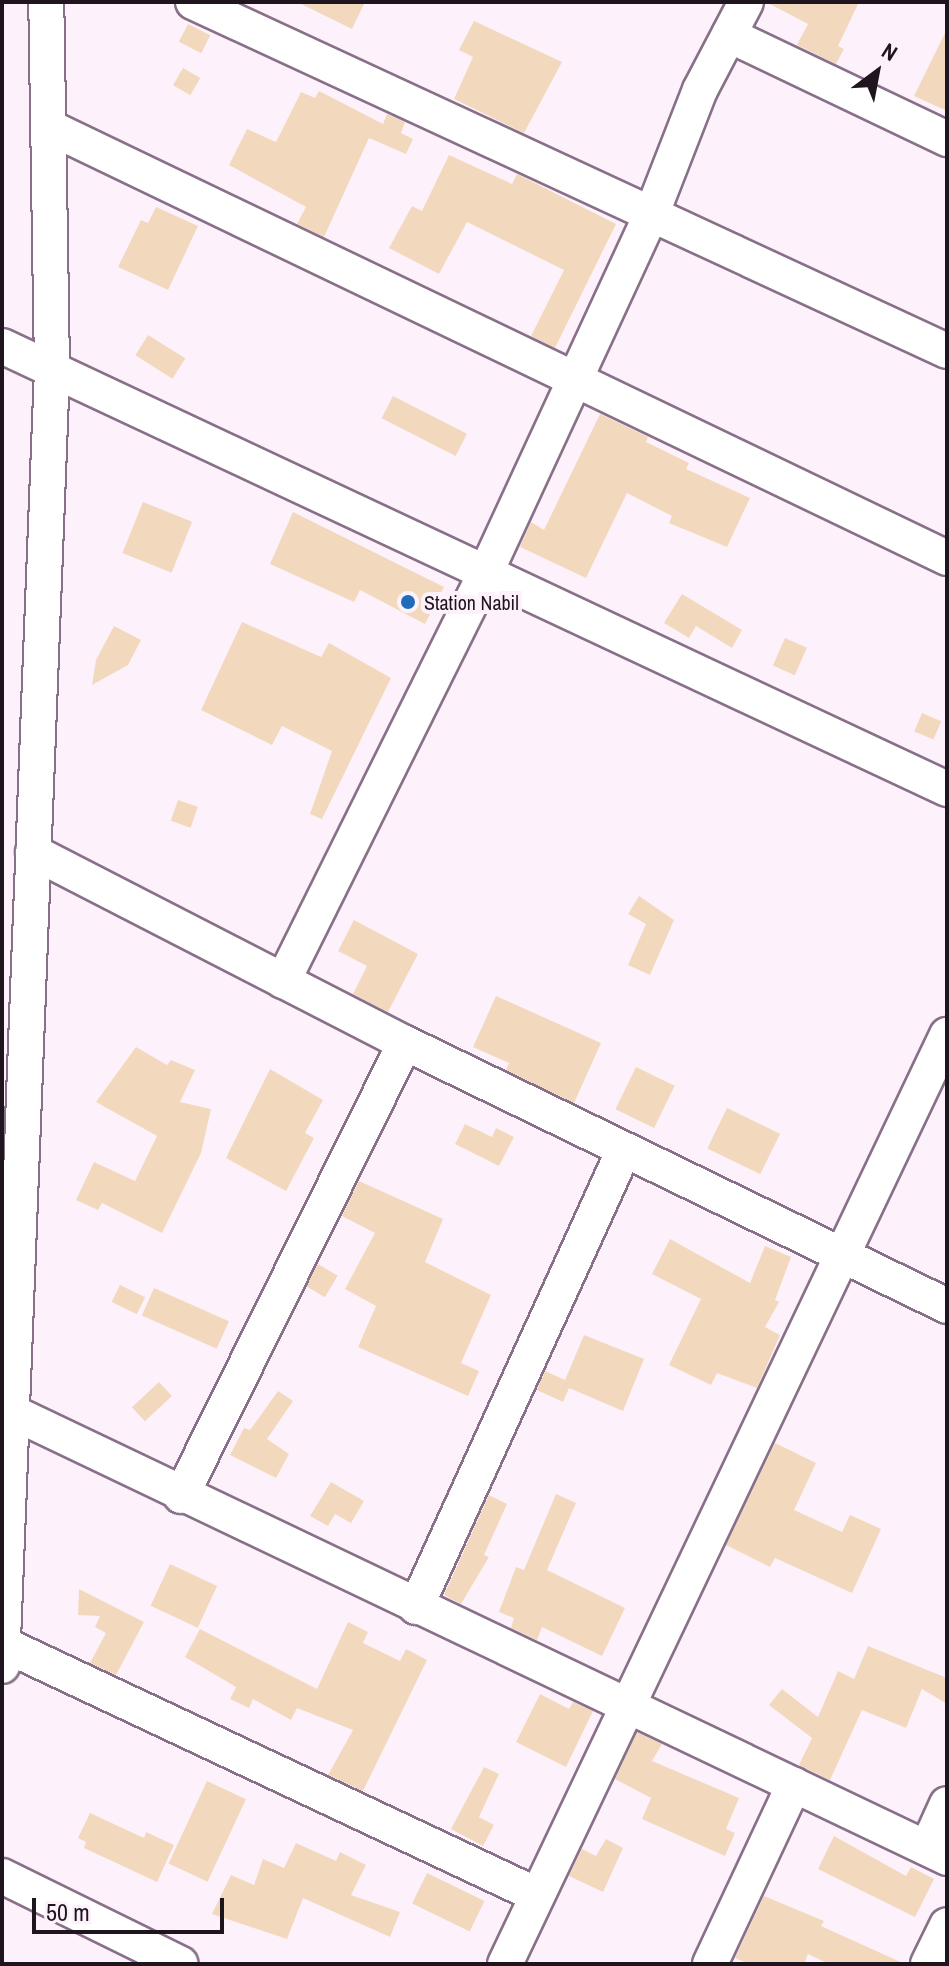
<!DOCTYPE html>
<style>
body{margin:0}
#map{position:relative;width:949px;height:1966px;overflow:hidden;background:#fdf2fc;font-family:"Archivo Narrow",sans-serif}
div>[style]{position:absolute}
.building>*{inset:0;background:#f2d9be;transform-origin:0 0}
.roads{filter:drop-shadow(2px 0 #887088) drop-shadow(-2px 0 #887088) drop-shadow(0 2px #887088) drop-shadow(0 -2px #887088)}
.minor>*{height:34px;margin:-17px;padding:0 17px;transform-origin:17px;border-radius:17px;background:#fff}
.dots>*{width:22px;height:22px;translate:-50% -50%;box-sizing:border-box;border:4px solid #fdf2fc;border-radius:50%}
span{translate:-50% -50%;white-space:nowrap;text-align:center;line-height:1.15;-webkit-text-stroke:8px #fdf2fc;paint-order:stroke}
.poi-label{font-size:20px;color:#1e151e}
.left{translate:0 -50%;text-align:left}
.frame{position:absolute;inset:0;border:4px solid #1e151e;pointer-events:none}
.north{position:absolute;left:837px;top:32px;width:80px;height:80px;-webkit-text-stroke:6px #fdf2fc;paint-order:stroke;rotate:32deg;font-size:22px;font-weight:700;line-height:32px;text-align:center;color:#1e151e}
.north::after{content:'';display:block;margin:auto;width:28px;height:36px;background:#1e151e;clip-path:polygon(50% 0,100% 100%,50% 72%,0 100%)}
.scale{position:absolute;left:32px;top:1898px;width:192px;height:36px;box-sizing:border-box;border:4px solid #1e151e;border-top:0;padding-left:10px;font-size:24px;line-height:28px;white-space:nowrap;color:#1e151e;-webkit-text-stroke:6px #fdf2fc;paint-order:stroke}
</style>
<div id="map">
<div class="building">
<div style="clip-path:polygon(297px 2px,365px 2px,352px 29px)"></div>
<div style="clip-path:polygon(766px 2px,859px 2px,838px 46px,844px 49px,836px 64px,797px 45px,808px 24px)"></div>
<div style="clip-path:polygon(474px 21px,562px 62px,524px 133px,454px 99px,473px 57px,459px 50px)"></div>
<div style="left:188px;top:24px;width:25px;height:20px;rotate:27deg"></div>
<div style="clip-path:polygon(947px 29px,947px 111px,914px 96px)"></div>
<div style="left:183px;top:68px;width:20px;height:20px;rotate:30deg"></div>
<div style="clip-path:polygon(319px 91px,383px 124px,387px 114px,405px 122px,401px 133px,413px 139px,406px 154px,369px 138px,324px 237px,297px 224px,306px 207px,229px 165px,247px 129px,276px 142px,301px 92px,315px 98px)"></div>
<div style="clip-path:polygon(449px 155px,512px 184px,517px 174px,616px 224px,555px 348px,531px 336px,564px 270px,467px 222px,439px 274px,389px 248px,412px 206px,422px 211px)"></div>
<div style="clip-path:polygon(156px 207px,198px 226px,168px 290px,118px 267px,141px 220px,148px 223px)"></div>
<div style="left:148px;top:335px;width:44px;height:24px;rotate:32deg"></div>
<div style="left:393px;top:396px;width:83px;height:25px;rotate:27deg"></div>
<div style="clip-path:polygon(600px 414px,648px 437px,646px 442px,689px 463px,686px 469px,750px 498px,727px 547px,669px 523px,672px 516px,627px 493px,586px 578px,520px 547px,531px 522px,544px 530px)"></div>
<div style="left:143px;top:502px;width:53px;height:55px;rotate:22deg"></div>
<div style="clip-path:polygon(293px 512px,444px 587px,425px 624px,360px 590px,354px 602px,270px 564px)"></div>
<div style="clip-path:polygon(682px 594px,742px 630px,732px 648px,696px 626px,689px 638px,664px 623px)"></div>
<div style="clip-path:polygon(242px 622px,321px 657px,329px 643px,391px 678px,322px 819px,310px 814px,332px 751px,282px 726px,272px 745px,201px 710px)"></div>
<div style="clip-path:polygon(114px 626px,141px 640px,128px 665px,92px 685px,96px 660px)"></div>
<div style="left:785px;top:638px;width:24px;height:30px;rotate:24deg"></div>
<div style="left:922px;top:713px;width:21px;height:20px;rotate:23deg"></div>
<div style="left:178px;top:800px;width:21px;height:22px;rotate:19deg"></div>
<div style="clip-path:polygon(639px 896px,674px 920px,650px 975px,628px 965px,646px 924px,628px 914px)"></div>
<div style="clip-path:polygon(354px 920px,418px 954px,388px 1012px,353px 994px,367px 966px,338px 951px)"></div>
<div style="clip-path:polygon(496px 996px,601px 1043px,574px 1103px,506px 1070px,509px 1063px,473px 1047px)"></div>
<div style="clip-path:polygon(136px 1047px,167px 1065px,171px 1060px,195px 1070px,180px 1102px,211px 1109px,201px 1153px,162px 1233px,102px 1203px,98px 1210px,76px 1200px,94px 1162px,135px 1181px,157px 1136px,96px 1102px)"></div>
<div style="left:636px;top:1067px;width:43px;height:47px;rotate:26deg"></div>
<div style="clip-path:polygon(270px 1069px,323px 1100px,305px 1133px,314px 1138px,286px 1191px,226px 1158px)"></div>
<div style="left:727px;top:1108px;width:59px;height:45px;rotate:26deg"></div>
<div style="clip-path:polygon(465px 1124px,492px 1137px,496px 1128px,514px 1137px,499px 1166px,455px 1144px)"></div>
<div style="clip-path:polygon(359px 1181px,443px 1219px,425px 1262px,491px 1295px,461px 1363px,479px 1371px,468px 1396px,358px 1347px,376px 1306px,345px 1289px,375px 1233px,342px 1216px)"></div>
<div style="clip-path:polygon(670px 1239px,750px 1283px,765px 1246px,791px 1257px,775px 1300px,779px 1302px,765px 1327px,780px 1335px,757px 1388px,717px 1373px,711px 1385px,669px 1365px,701px 1299px,652px 1274px)"></div>
<div style="left:318px;top:1264px;width:23px;height:25px;rotate:31deg"></div>
<div style="left:120px;top:1285px;width:28px;height:19px;rotate:26deg"></div>
<div style="left:154px;top:1288px;width:82px;height:30px;rotate:24deg"></div>
<div style="clip-path:polygon(584px 1335px,644px 1359px,623px 1411px,569px 1388px,563px 1402px,537px 1390px,545px 1371px,565px 1380px)"></div>
<div style="left:159px;top:1382px;width:19px;height:37px;rotate:47deg"></div>
<div style="clip-path:polygon(278px 1391px,293px 1401px,267px 1439px,289px 1454px,276px 1478px,230px 1455px,244px 1428px,250px 1430px)"></div>
<div style="clip-path:polygon(775px 1443px,816px 1463px,794px 1510px,842px 1532px,850px 1515px,881px 1529px,852px 1593px,775px 1558px,770px 1567px,726px 1545px)"></div>
<div style="clip-path:polygon(331px 1482px,364px 1501px,351px 1523px,335px 1514px,328px 1526px,310px 1516px)"></div>
<div style="clip-path:polygon(556px 1494px,576px 1503px,547px 1570px,625px 1608px,602px 1656px,542px 1627px,537px 1640px,511px 1628px,514px 1618px,499px 1612px,516px 1567px,524px 1570px)"></div>
<div style="clip-path:polygon(489px 1495px,507px 1504px,484px 1555px,489px 1557px,461px 1604px,444px 1595px)"></div>
<div style="left:170px;top:1564px;width:52px;height:46px;rotate:25deg"></div>
<div style="clip-path:polygon(79px 1589px,144px 1622px,116px 1675px,90px 1663px,106px 1633px,95px 1627px,100px 1616px,78px 1615px)"></div>
<div style="clip-path:polygon(348px 1622px,368px 1632px,363px 1643px,400px 1661px,406px 1649px,427px 1660px,363px 1791px,328px 1775px,353px 1730px,297px 1708px,291px 1720px,253px 1699px,249px 1708px,230px 1699px,236px 1687px,185px 1657px,200px 1629px,317px 1689px)"></div>
<div style="clip-path:polygon(868px 1646px,947px 1678px,947px 1704px,922px 1689px,906px 1728px,862px 1710px,830px 1780px,799px 1765px,812px 1738px,769px 1705px,782px 1689px,818px 1717px,838px 1671px,854px 1679px)"></div>
<div style="clip-path:polygon(540px 1694px,569px 1709px,573px 1702px,593px 1711px,566px 1767px,516px 1742px)"></div>
<div style="clip-path:polygon(637px 1732px,662px 1744px,652px 1761px,739px 1798px,726px 1829px,735px 1833px,725px 1856px,642px 1819px,651px 1798px,615px 1779px)"></div>
<div style="clip-path:polygon(484px 1767px,499px 1774px,479px 1817px,494px 1825px,483px 1846px,451px 1829px)"></div>
<div style="left:207px;top:1781px;width:43px;height:91px;rotate:25deg"></div>
<div style="clip-path:polygon(90px 1813px,144px 1838px,146px 1832px,174px 1845px,157px 1882px,84px 1848px,86px 1842px,78px 1838px)"></div>
<div style="clip-path:polygon(834px 1836px,906px 1876px,911px 1867px,934px 1879px,915px 1917px,818px 1869px)"></div>
<div style="clip-path:polygon(606px 1839px,623px 1848px,603px 1892px,569px 1876px,582px 1849px,596px 1856px)"></div>
<div style="clip-path:polygon(296px 1843px,336px 1861px,340px 1852px,366px 1865px,351px 1895px,400px 1912px,390px 1937px,303px 1898px,287px 1939px,212px 1914px,231px 1875px,254px 1885px,263px 1859px,284px 1868px)"></div>
<div style="left:427px;top:1873px;width:64px;height:34px;rotate:26deg"></div>
<div style="clip-path:polygon(764px 1896px,824px 1921px,821px 1926px,905px 1964px,829px 1964px,808px 1954px,804px 1964px,749px 1964px,735px 1958px)"></div>
</div>
<div class="roads">
<div class="minor">
<div style="left:193px;top:2px;width:831px;rotate:24.84deg"></div>
<div style="left:729px;top:35px;width:242px;rotate:25.5deg"></div>
<div style="left:49px;top:127px;width:996px;rotate:25.64deg"></div>
<div style="left:2px;top:346px;width:1044px;rotate:25.12deg"></div>
<div style="left:33px;top:852px;width:418px;rotate:27.2deg"></div>
<div style="left:405px;top:1043px;width:602px;rotate:25.88deg"></div>
<div style="left:283px;top:981px;width:457px;rotate:-63.6deg"></div>
<div style="left:486px;top:572px;width:396px;rotate:-65.2deg"></div>
<div style="left:652px;top:213px;width:132px;rotate:-68.7deg"></div>
<div style="left:700px;top:90px;width:99px;rotate:-62.4deg"></div>
<div style="left:12px;top:1412px;width:1036px;rotate:25.5deg"></div>
<div style="left:181px;top:1496px;width:505px;rotate:-63.69deg"></div>
<div style="left:416px;top:1607px;width:502px;rotate:-65.53deg"></div>
<div style="left:3px;top:1644px;width:590px;rotate:25.18deg"></div>
<div style="left:2px;top:1666px;width:1299px;rotate:-87.79deg"></div>
<div style="left:52px;top:368px;width:366px;rotate:-90.9deg"></div>
<div style="left:927px;top:1848px;width:48px;rotate:-65.6deg"></div>
<div style="left:2px;top:1876px;width:199px;rotate:26.2deg"></div>
<div style="left:505px;top:1964px;width:1029px;rotate:-64.56deg"></div>
<div style="left:710px;top:1964px;width:198px;rotate:-64.9deg"></div>
<div style="left:928px;top:1964px;width:43px;rotate:-64deg"></div>
</div>
</div>
<div class="dots">
<div style="left:408px;top:602px;background:#216bbb"></div>
</div>
<div class="poi-label">
<span class="left" style="left:424px;top:602px">Station Nabil</span>
</div>
<div class="frame"></div>
<div class="north">N</div>
<div class="scale">50 m</div>
</div>
